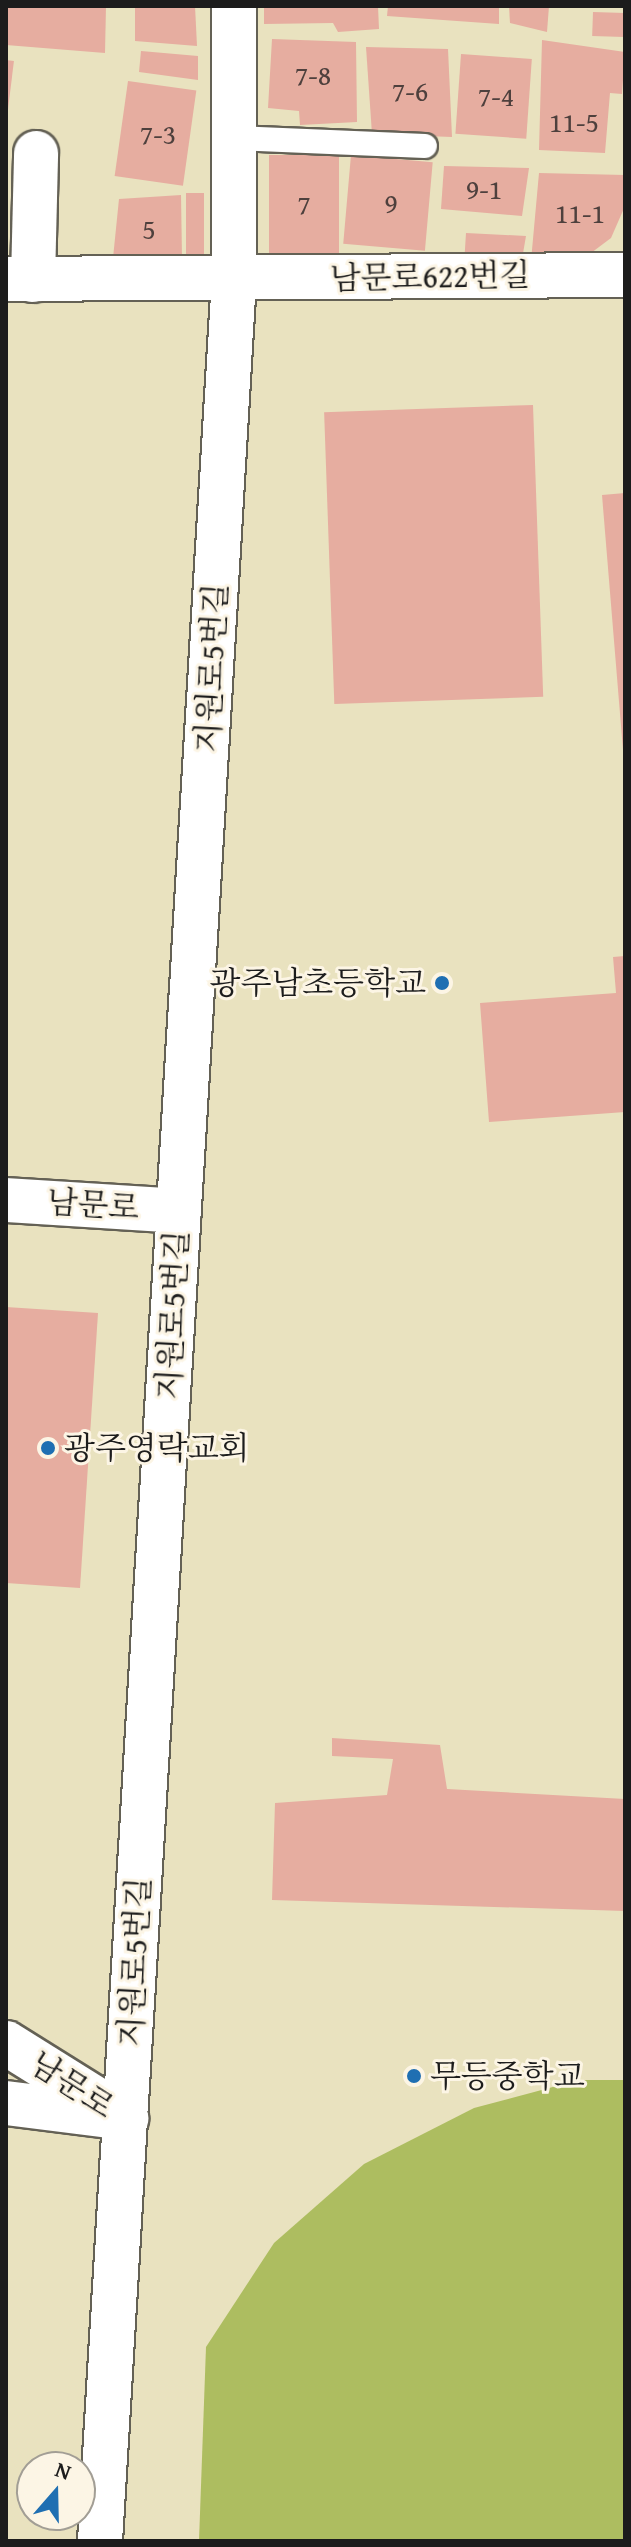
<!DOCTYPE html>
<meta charset="utf-8">
<style>
body{margin:0}
#map{position:relative;width:631px;height:2547px;overflow:hidden;background:#e9e2bf;font-family:"Gentium Book Plus","Noto Serif KR",serif}
div>[style]{position:absolute}
.green>*{inset:0;background:#adbd60}
.building>*{inset:0;background:#e6ada0;transform-origin:0 0}
.roads{filter:drop-shadow(2px 0 #646155) drop-shadow(-2px 0 #646155) drop-shadow(0 2px #646155) drop-shadow(0 -2px #646155)}
.service>*{height:24px;margin:-12px;padding:0 12px;transform-origin:12px;border-radius:12px;background:#fff}
.minor>*{height:44px;margin:-22px;padding:0 22px;transform-origin:22px;border-radius:22px;background:#fff}
.dots>*{width:22px;height:22px;translate:-50% -50%;box-sizing:border-box;border:4px solid #fcf5e5;border-radius:50%}
span{translate:-50% -50%;white-space:nowrap;text-align:center;line-height:1.15;-webkit-text-stroke:6px #fcf5e5;paint-order:stroke}
.number-label{font-size:28px;color:#4e403d}
.number-label span{-webkit-text-stroke-width:0}
.street-label{font-size:32px;color:#1c1c1c}
.poi-label{font-size:32px;color:#1c1c1c}
.right{translate:-100% -50%;text-align:right}
.left{translate:0 -50%;text-align:left}
.frame{position:absolute;inset:0;border:8px solid #1c1c1c;pointer-events:none}
.north{position:absolute;left:16px;top:2451px;width:80px;height:80px;box-sizing:border-box;background:#fcf5e5;border:2px solid #a29e95;border-radius:50%;rotate:20deg;font-size:22px;font-weight:700;line-height:32px;text-align:center;color:#1c1c1c}
.north::after{content:'';display:block;margin:auto;width:28px;height:36px;background:#1f6fb2;clip-path:polygon(50% 0,100% 100%,50% 72%,0 100%)}
</style>
<div id="map">
<div class="green">
<div style="clip-path:polygon(579px 2080px,625px 2080px,625px 2541px,199px 2541px,206px 2347px,274px 2243px,364px 2164px,474px 2108px)"></div>
</div>
<div class="building">
<div style="clip-path:polygon(6px 6px,106px 6px,105px 53px,6px 45px)"></div>
<div style="clip-path:polygon(135px 6px,195px 6px,197px 46px,135px 41px)"></div>
<div style="clip-path:polygon(264px 6px,378px 6px,379px 29px,338px 32px,333px 23px,264px 24px)"></div>
<div style="clip-path:polygon(388px 6px,499px 6px,499px 24px,387px 16px)"></div>
<div style="clip-path:polygon(509px 6px,549px 6px,547px 32px,510px 23px)"></div>
<div style="left:593px;top:12px;width:32px;height:24px;rotate:2deg"></div>
<div style="clip-path:polygon(272px 39px,356px 42px,357px 122px,300px 125px,299px 111px,268px 108px)"></div>
<div style="clip-path:polygon(542px 40px,625px 52px,622px 94px,610px 93px,605px 153px,539px 150px)"></div>
<div style="clip-path:polygon(366px 47px,448px 49px,452px 137px,372px 134px)"></div>
<div style="clip-path:polygon(141px 51px,198px 56px,198px 80px,139px 72px)"></div>
<div style="left:461px;top:54px;width:71px;height:80px;rotate:4deg"></div>
<div style="left:6px;top:60px;width:8px;height:63px;rotate:7deg"></div>
<div style="left:128px;top:81px;width:69px;height:96px;rotate:8deg"></div>
<div style="left:269px;top:155px;width:70px;height:99px"></div>
<div style="left:351px;top:155px;width:82px;height:89px;rotate:5deg"></div>
<div style="clip-path:polygon(444px 166px,529px 168px,522px 216px,441px 209px)"></div>
<div style="clip-path:polygon(539px 173px,625px 175px,625px 206px,611px 238px,587px 256px,531px 261px)"></div>
<div style="left:204px;top:193px;width:65px;height:18px;rotate:90deg"></div>
<div style="clip-path:polygon(181px 195px,182px 258px,113px 258px,119px 199px)"></div>
<div style="clip-path:polygon(466px 233px,526px 236px,521px 265px,464px 265px)"></div>
<div style="left:533px;top:405px;width:292px;height:209px;rotate:88deg"></div>
<div style="clip-path:polygon(625px 493px,625px 750px,623px 750px,602px 495px)"></div>
<div style="clip-path:polygon(625px 956px,625px 1112px,489px 1122px,480px 1003px,616px 993px,613px 957px)"></div>
<div style="clip-path:polygon(6px 1307px,98px 1313px,80px 1588px,6px 1583px)"></div>
<div style="clip-path:polygon(332px 1738px,440px 1745px,447px 1789px,625px 1799px,625px 1911px,272px 1900px,275px 1803px,387px 1795px,393px 1759px,332px 1756px)"></div>
</div>
<div class="roads">
<div class="service">
<div style="left:235px;top:138px;width:190px;rotate:2.4deg"></div>
</div>
<div class="minor">
<div style="left:6px;top:279px;width:619px;rotate:-0.37deg"></div>
<div style="left:33px;top:280px;width:127px;rotate:-88.6deg"></div>
<div style="left:6px;top:1200px;width:173px;rotate:3.6deg"></div>
<div style="left:6px;top:2043px;width:142px;rotate:32deg"></div>
<div style="left:6px;top:2103px;width:106px;rotate:7.1deg"></div>
<div style="left:100px;top:2541px;width:2265px;rotate:-86.61deg"></div>
<div style="left:234px;top:280px;width:274px;rotate:-90deg"></div>
</div>
</div>
<div class="dots">
<div style="left:442px;top:983px;background:#1f6fb2"></div>
<div style="left:48px;top:1448px;background:#1f6fb2"></div>
<div style="left:414px;top:2076px;background:#1f6fb2"></div>
</div>
<div class="number-label">
<span style="left:313px;top:75px">7-8</span>
<span style="left:410px;top:91px">7-6</span>
<span style="left:496px;top:96px">7-4</span>
<span style="left:574px;top:122px">11-5</span>
<span style="left:158px;top:134px">7-3</span>
<span style="left:484px;top:189px">9-1</span>
<span style="left:391px;top:203px">9</span>
<span style="left:304px;top:204px">7</span>
<span style="left:580px;top:213px">11-1</span>
<span style="left:149px;top:229px">5</span>
</div>
<div class="street-label">
<span style="left:430px;top:277px;rotate:-1deg">남문로622번길</span>
<span style="left:212px;top:668px;rotate:-87deg">지원로5번길</span>
<span style="left:93px;top:1205px;rotate:4deg">남문로</span>
<span style="left:173px;top:1315px;rotate:-87deg">지원로5번길</span>
<span style="left:135px;top:1962px;rotate:-87deg">지원로5번길</span>
<span style="left:72px;top:2085px;rotate:33deg">남문로</span>
</div>
<div class="poi-label">
<span class="right" style="left:426px;top:983px">광주남초등학교</span>
<span class="left" style="left:64px;top:1448px">광주영락교회</span>
<span class="left" style="left:430px;top:2076px">무등중학교</span>
</div>
<div class="frame"></div>
<div class="north">N</div>
</div>
